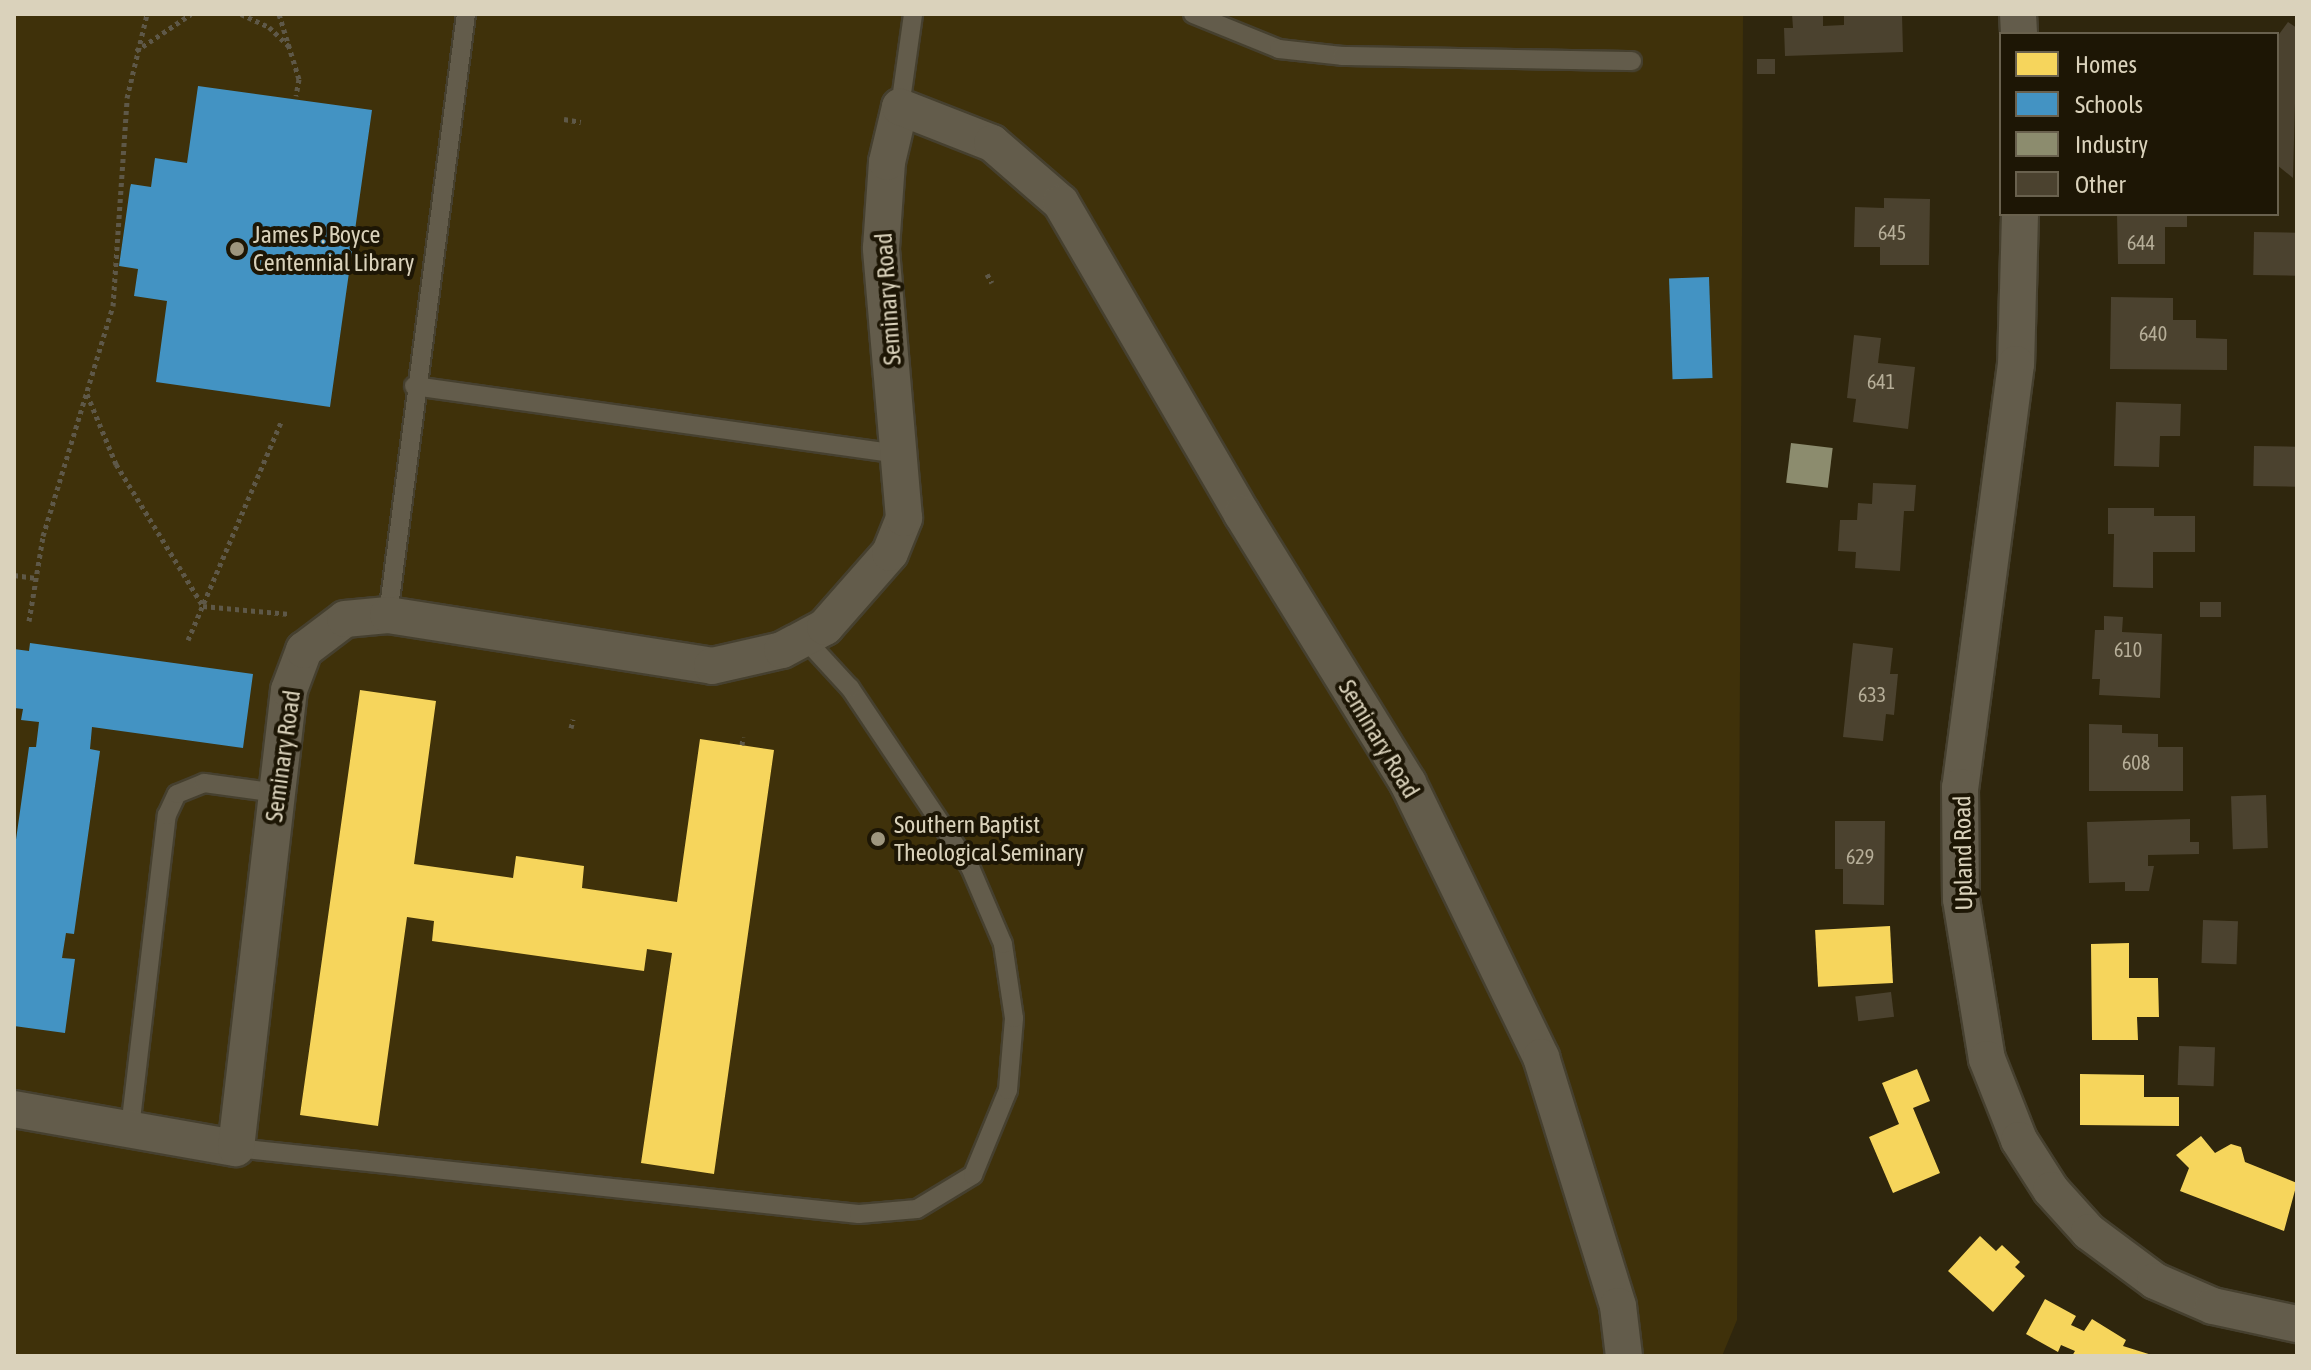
<!DOCTYPE html>
<style>
body{margin:0}
#map{position:relative;width:2311px;height:1370px;overflow:hidden;background:#2f260d;font-family:"Asap Condensed",sans-serif}
div>[style]{position:absolute}
.built>*{inset:0;background:#3f310a}
.homes>*{inset:0;background:#f6d55c;transform-origin:0 0}
.schools>*{inset:0;background:#4393c3;transform-origin:0 0}
.industry>*{inset:0;background:#8c8c6e;transform-origin:0 0}
.building>*{inset:0;background:#4b422f;transform-origin:0 0}
.path>*{height:5px;margin-top:-2.5px;transform-origin:0;background:repeating-linear-gradient(90deg,#5e5848 0 4px,transparent 0 8px)}
.roads{filter:drop-shadow(2px 0 #46402f) drop-shadow(-2px 0 #46402f) drop-shadow(0 2px #46402f) drop-shadow(0 -2px #46402f)}
.lane>*{height:18px;margin:-9px;padding:0 9px;transform-origin:9px;border-radius:9px;background:#635c4b}
.street>*{height:36px;margin:-18px;padding:0 18px;transform-origin:18px;border-radius:18px;background:#635c4b}
.dots>*{width:22px;height:22px;translate:-50% -50%;box-sizing:border-box;border:4px solid #1d1605;border-radius:50%}
span{translate:-50% -50%;white-space:nowrap;text-align:center;line-height:1.15;-webkit-text-stroke:8px #1d1605;paint-order:stroke}
.number-label{font-size:20px;color:#b6ae98}
.number-label span{-webkit-text-stroke-width:0}
.poi-label{font-size:24px;color:#dad2bb}
.left{translate:0 -50%;text-align:left}
.street-label{font-size:24px;color:#dad2bb}
.frame{position:absolute;inset:0;border:16px solid #dad2bb;pointer-events:none}
.legend{position:absolute;left:1999px;top:32px;width:280px;height:184px;box-sizing:border-box;background:#1d1605;border:2px solid #69614e;margin:0;padding:10px 14px;list-style:none;font-size:24px;color:#dad2bb}
.legend li{display:flex;align-items:center;gap:16px;height:40px}
.legend b{width:40px;border:2px solid #69614e}
</style>
<div id="map">
<div class="built">
<div style="clip-path:polygon(14px 14px,1743px 14px,1737px 1320px,1722px 1356px,14px 1356px)"></div>
</div>
<div class="homes">
<div style="clip-path:polygon(360px 690px,436px 701px,414px 864px,513px 878px,516px 856px,584px 866px,582px 888px,677px 902px,700px 739px,774px 750px,714px 1174px,641px 1163px,672px 953px,647px 949px,644px 971px,432px 941px,434px 921px,407px 917px,378px 1126px,300px 1115px)"></div>
<div style="left:1890px;top:926px;width:57px;height:75px;rotate:87deg"></div>
<div style="clip-path:polygon(2129px 943px,2129px 978px,2158px 978px,2159px 1017px,2137px 1017px,2138px 1040px,2092px 1040px,2091px 944px)"></div>
<div style="clip-path:polygon(1917px 1069px,1930px 1101px,1913px 1108px,1940px 1173px,1893px 1193px,1869px 1137px,1899px 1124px,1882px 1083px)"></div>
<div style="clip-path:polygon(2080px 1074px,2144px 1075px,2144px 1097px,2179px 1097px,2179px 1126px,2080px 1125px)"></div>
<div style="clip-path:polygon(2201px 1136px,2215px 1153px,2231px 1144px,2241px 1147px,2245px 1162px,2297px 1183px,2284px 1231px,2180px 1191px,2189px 1168px,2176px 1155px)"></div>
<div style="clip-path:polygon(1980px 1236px,1996px 1251px,2002px 1245px,2020px 1262px,2015px 1267px,2025px 1276px,1993px 1312px,1948px 1271px)"></div>
<div style="clip-path:polygon(2045px 1299px,2076px 1316px,2071px 1325px,2084px 1331px,2092px 1319px,2126px 1340px,2123px 1346px,2155px 1356px,2072px 1356px,2075px 1351px,2061px 1345px,2058px 1352px,2026px 1334px)"></div>
</div>
<div class="schools">
<div style="clip-path:polygon(198px 86px,372px 110px,330px 407px,156px 382px,167px 301px,134px 296px,138px 269px,119px 266px,130px 188px,131px 184px,151px 187px,155px 158px,187px 163px)"></div>
<div style="left:1709px;top:277px;width:101px;height:40px;rotate:88deg"></div>
<div style="clip-path:polygon(30px 643px,253px 674px,243px 748px,92px 727px,90px 749px,100px 751px,74px 934px,66px 933px,62px 958px,75px 959px,65px 1033px,14px 1026px,14px 854px,29px 747px,36px 747px,39px 722px,21px 720px,23px 709px,14px 708px,14px 649px,29px 651px)"></div>
</div>
<div class="industry">
<div style="left:1791px;top:443px;width:42px;height:40px;rotate:7deg"></div>
</div>
<div class="building">
<div style="clip-path:polygon(1792px 14px,1823px 14px,1823px 26px,1844px 25px,1844px 14px,1902px 14px,1903px 52px,1785px 56px,1784px 28px,1793px 28px)"></div>
<div style="clip-path:polygon(2288px 22px,2297px 28px,2293px 178px,2277px 165px,2277px 37px)"></div>
<div style="left:1757px;top:59px;width:18px;height:15px"></div>
<div style="clip-path:polygon(1884px 198px,1930px 199px,1929px 265px,1880px 265px,1880px 247px,1854px 247px,1855px 207px,1884px 208px)"></div>
<div style="clip-path:polygon(2117px 214px,2187px 214px,2187px 227px,2165px 227px,2165px 264px,2118px 264px)"></div>
<div style="left:2254px;top:232px;width:43px;height:43px;rotate:1deg"></div>
<div style="clip-path:polygon(2111px 297px,2173px 298px,2173px 320px,2196px 320px,2196px 338px,2227px 339px,2227px 370px,2110px 369px)"></div>
<div style="clip-path:polygon(1854px 335px,1881px 338px,1878px 363px,1915px 367px,1908px 429px,1853px 422px,1856px 399px,1847px 398px)"></div>
<div style="clip-path:polygon(2116px 402px,2181px 404px,2180px 436px,2160px 436px,2159px 467px,2114px 466px)"></div>
<div style="left:2254px;top:446px;width:42px;height:40px;rotate:1deg"></div>
<div style="clip-path:polygon(1873px 483px,1916px 485px,1914px 511px,1904px 511px,1900px 571px,1855px 568px,1856px 552px,1838px 551px,1840px 520px,1857px 520px,1858px 503px,1872px 504px)"></div>
<div style="clip-path:polygon(2108px 508px,2154px 508px,2154px 516px,2195px 516px,2195px 552px,2153px 552px,2153px 588px,2113px 587px,2114px 534px,2108px 534px)"></div>
<div style="left:2200px;top:602px;width:21px;height:15px"></div>
<div style="clip-path:polygon(2104px 616px,2123px 617px,2122px 632px,2162px 634px,2160px 698px,2099px 695px,2100px 679px,2092px 679px,2095px 630px,2104px 630px)"></div>
<div style="clip-path:polygon(1853px 643px,1893px 648px,1890px 674px,1898px 674px,1894px 715px,1886px 714px,1883px 741px,1843px 737px)"></div>
<div style="clip-path:polygon(2089px 724px,2122px 725px,2122px 733px,2158px 734px,2158px 747px,2183px 747px,2183px 791px,2089px 791px)"></div>
<div style="left:2266px;top:795px;width:53px;height:35px;rotate:88deg"></div>
<div style="clip-path:polygon(2190px 819px,2190px 842px,2199px 842px,2199px 854px,2148px 855px,2148px 866px,2154px 866px,2149px 891px,2125px 891px,2125px 882px,2089px 883px,2087px 822px)"></div>
<div style="clip-path:polygon(1835px 821px,1885px 821px,1884px 905px,1843px 904px,1843px 869px,1835px 869px)"></div>
<div style="left:2203px;top:920px;width:35px;height:43px;rotate:2deg"></div>
<div style="left:1891px;top:992px;width:25px;height:36px;rotate:83deg"></div>
<div style="left:2179px;top:1046px;width:36px;height:39px;rotate:2deg"></div>
</div>
<div class="path">
<div style="left:241px;top:14px;width:31px;rotate:25deg"></div>
<div style="left:269px;top:27px;width:28px;rotate:44deg"></div>
<div style="left:279px;top:14px;width:68px;rotate:72.9deg"></div>
<div style="left:299px;top:79px;width:17px;rotate:100deg"></div>
<div style="left:136px;top:51px;width:66px;rotate:-33.9deg"></div>
<div style="left:564px;top:119px;width:17px;rotate:10deg"></div>
<div style="left:987px;top:274px;width:10px;rotate:61deg"></div>
<div style="left:87px;top:394px;width:76px;rotate:67.5deg"></div>
<div style="left:116px;top:464px;width:167px;rotate:58.5deg"></div>
<div style="left:203px;top:606px;width:87px;rotate:5.3deg"></div>
<div style="left:14px;top:575px;width:22px;rotate:8deg"></div>
<div style="left:29px;top:621px;width:86px;rotate:-80.6deg"></div>
<div style="left:43px;top:536px;width:240px;rotate:-73.1deg"></div>
<div style="left:113px;top:306px;width:208px;rotate:-86.1deg"></div>
<div style="left:127px;top:98px;width:86px;rotate:-76.6deg"></div>
<div style="left:188px;top:640px;width:239px;rotate:-66.9deg"></div>
<div style="left:571px;top:728px;width:9px;rotate:-77deg"></div>
<div style="left:742px;top:745px;width:8px;rotate:-83deg"></div>
</div>
<div class="roads">
<div class="lane">
<div style="left:1193px;top:14px;width:93px;rotate:22.1deg"></div>
<div style="left:1279px;top:49px;width:63px;rotate:6.3deg"></div>
<div style="left:1342px;top:56px;width:290px;rotate:1deg"></div>
<div style="left:900px;top:107px;width:94px;rotate:-82deg"></div>
<div style="left:414px;top:386px;width:490px;rotate:8deg"></div>
<div style="left:388px;top:615px;width:606px;rotate:-82.61deg"></div>
<div style="left:130px;top:1128px;width:315px;rotate:-83.3deg"></div>
<div style="left:167px;top:815px;width:23px;rotate:-65deg"></div>
<div style="left:177px;top:794px;width:29px;rotate:-22deg"></div>
<div style="left:204px;top:783px;width:74px;rotate:7.8deg"></div>
<div style="left:236px;top:1148px;width:626px;rotate:6.05deg"></div>
<div style="left:859px;top:1214px;width:58px;rotate:-4.9deg"></div>
<div style="left:917px;top:1209px;width:66px;rotate:-31.3deg"></div>
<div style="left:973px;top:1175px;width:92px;rotate:-67.6deg"></div>
<div style="left:1008px;top:1090px;width:72px;rotate:-85.2deg"></div>
<div style="left:1014px;top:1018px;width:75px;rotate:-98.5deg"></div>
<div style="left:1003px;top:944px;width:84px;rotate:-113.2deg"></div>
<div style="left:970px;top:867px;width:216px;rotate:-123.8deg"></div>
<div style="left:850px;top:688px;width:68px;rotate:-132.6deg"></div>
</div>
<div class="street">
<div style="left:2018px;top:14px;width:20px;rotate:87deg"></div>
<div style="left:2020px;top:214px;width:150px;rotate:91.5deg"></div>
<div style="left:2016px;top:364px;width:427px;rotate:97.5deg"></div>
<div style="left:1960px;top:787px;width:112px;rotate:89.5deg"></div>
<div style="left:1961px;top:899px;width:162px;rotate:80.8deg"></div>
<div style="left:1987px;top:1059px;width:87px;rotate:68.4deg"></div>
<div style="left:2019px;top:1140px;width:59px;rotate:57.4deg"></div>
<div style="left:2051px;top:1190px;width:57px;rotate:47.9deg"></div>
<div style="left:2089px;top:1232px;width:82px;rotate:36.6deg"></div>
<div style="left:2155px;top:1281px;width:63px;rotate:23.3deg"></div>
<div style="left:2213px;top:1306px;width:86px;rotate:12.1deg"></div>
<div style="left:14px;top:1109px;width:225px;rotate:10deg"></div>
<div style="left:236px;top:1148px;width:461px;rotate:-83.4deg"></div>
<div style="left:289px;top:690px;width:43px;rotate:-69.4deg"></div>
<div style="left:304px;top:650px;width:51px;rotate:-37.1deg"></div>
<div style="left:345px;top:619px;width:43px;rotate:-5.3deg"></div>
<div style="left:388px;top:615px;width:328px;rotate:8.9deg"></div>
<div style="left:712px;top:666px;width:72px;rotate:-12.9deg"></div>
<div style="left:782px;top:650px;width:49px;rotate:-28.1deg"></div>
<div style="left:825px;top:627px;width:98px;rotate:-48.7deg"></div>
<div style="left:890px;top:553px;width:38px;rotate:-68deg"></div>
<div style="left:904px;top:518px;width:271px;rotate:-94.9deg"></div>
<div style="left:881px;top:248px;width:86px;rotate:-86deg"></div>
<div style="left:887px;top:162px;width:57px;rotate:-76.7deg"></div>
<div style="left:900px;top:107px;width:99px;rotate:21.4deg"></div>
<div style="left:992px;top:143px;width:91px;rotate:41deg"></div>
<div style="left:1061px;top:203px;width:360px;rotate:59.8deg"></div>
<div style="left:1242px;top:514px;width:316px;rotate:58.3deg"></div>
<div style="left:1408px;top:783px;width:305px;rotate:64.1deg"></div>
<div style="left:1541px;top:1057px;width:261px;rotate:72.8deg"></div>
<div style="left:1618px;top:1306px;width:50px;rotate:83.2deg"></div>
</div>
</div>
<div class="dots">
<div style="left:237px;top:249px;background:#9e967e"></div>
<div style="left:878px;top:839px;background:#9e967e"></div>
</div>
<div class="number-label">
<span style="left:1892px;top:232px">645</span>
<span style="left:2141px;top:242px">644</span>
<span style="left:2153px;top:333px">640</span>
<span style="left:1881px;top:381px">641</span>
<span style="left:2128px;top:649px">610</span>
<span style="left:1872px;top:694px">633</span>
<span style="left:2136px;top:762px">608</span>
<span style="left:1860px;top:856px">629</span>
</div>
<div class="poi-label">
<span class="left" style="left:253px;top:249px">James P. Boyce<br>Centennial Library</span>
<span class="left" style="left:894px;top:839px">Southern Baptist<br>Theological Seminary</span>
</div>
<div class="street-label">
<span style="left:888px;top:299px;rotate:-94deg">Seminary Road</span>
<span style="left:1379px;top:739px;rotate:59deg">Seminary Road</span>
<span style="left:283px;top:756px;rotate:-82deg">Seminary Road</span>
<span style="left:1963px;top:853px;rotate:-91deg">Upland Road</span>
</div>
<div class="frame"></div>
<ul class="legend">
<li><b style="height:22px;background:#f6d55c"></b>Homes</li>
<li><b style="height:22px;background:#4393c3"></b>Schools</li>
<li><b style="height:22px;background:#8c8c6e"></b>Industry</li>
<li><b style="height:22px;background:#4b422f"></b>Other</li>
</ul>
</div>
